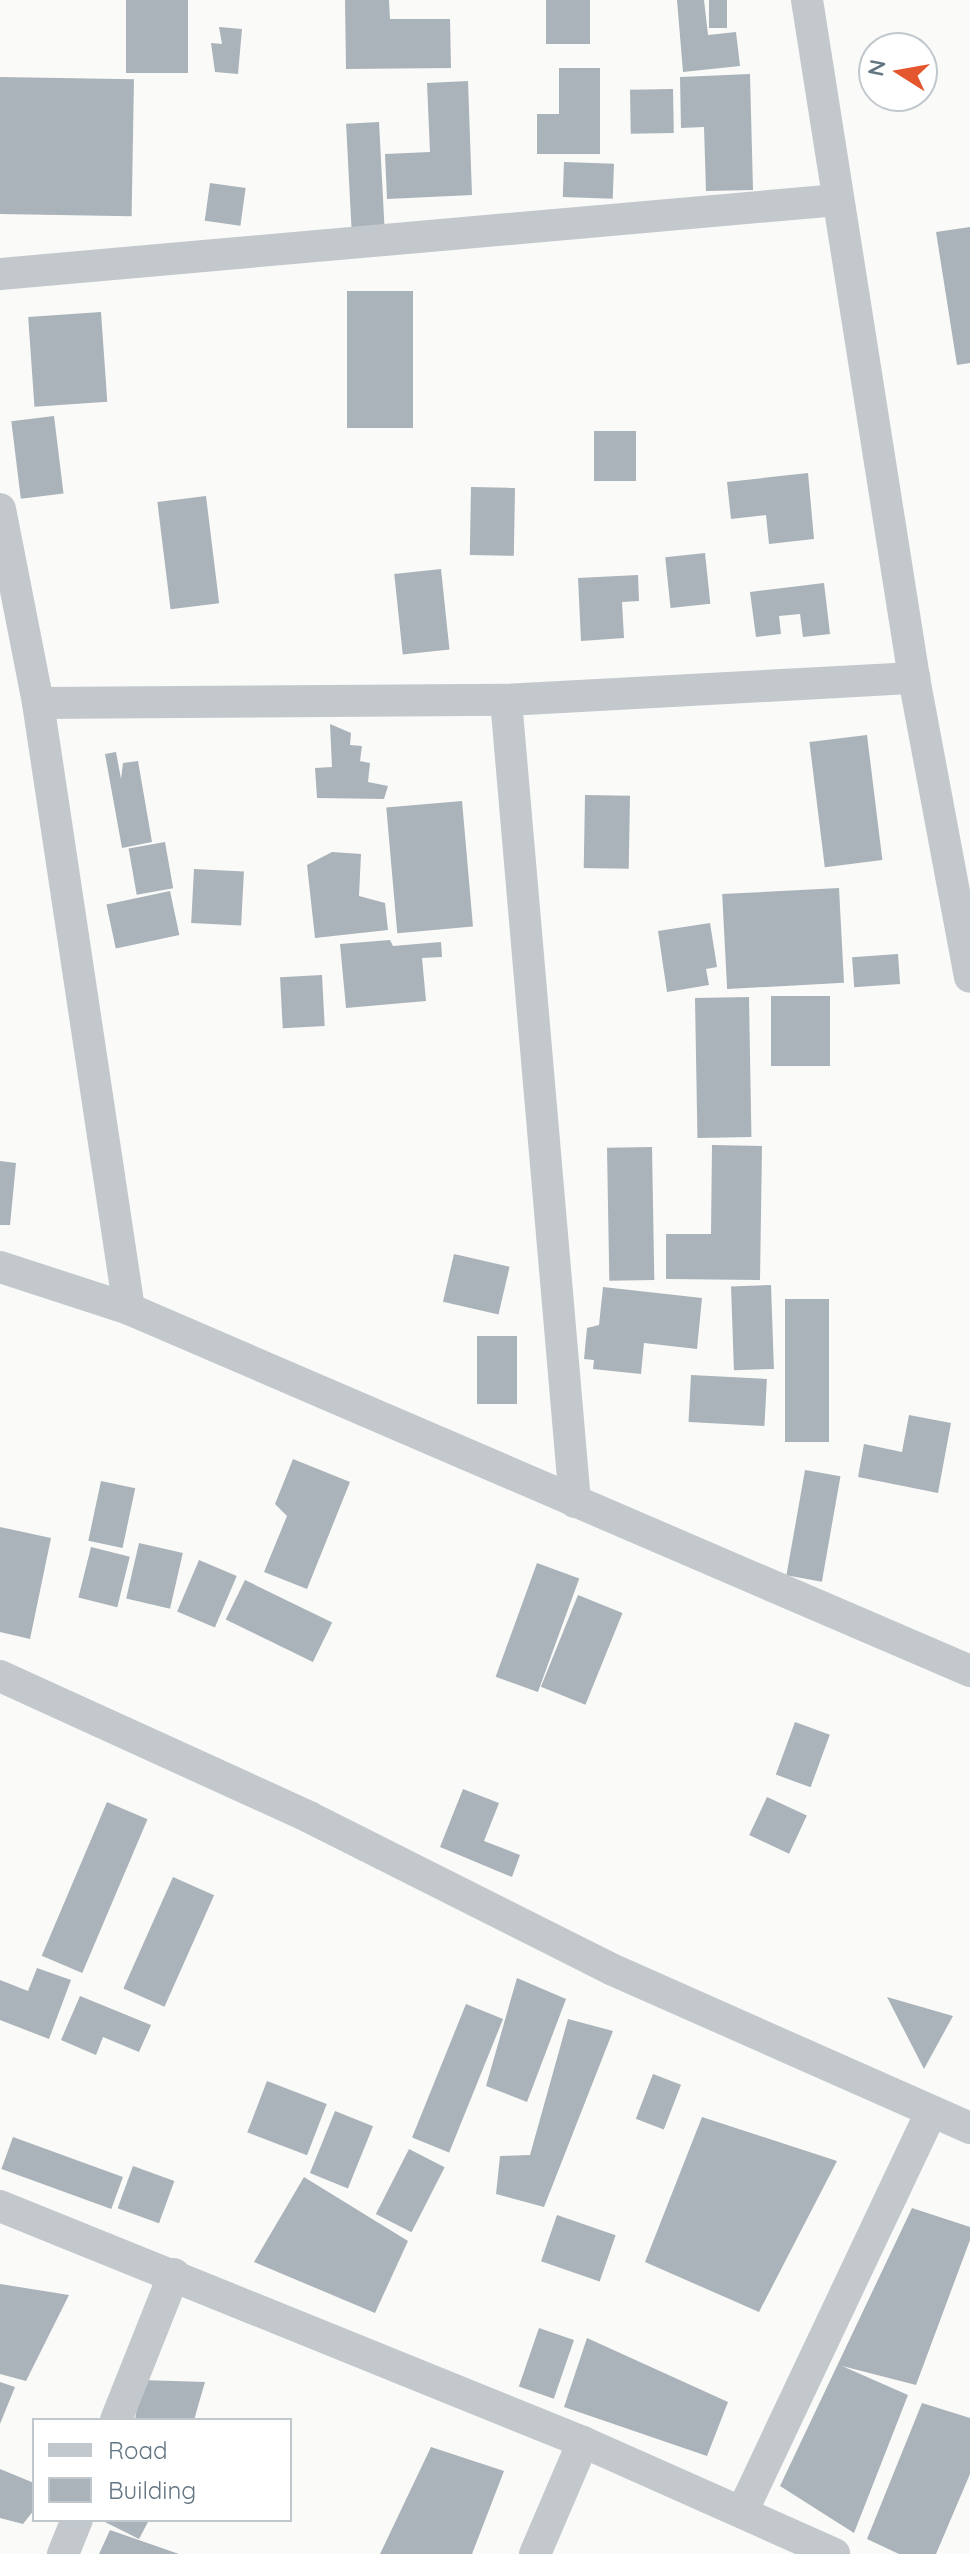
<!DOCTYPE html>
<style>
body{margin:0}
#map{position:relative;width:970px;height:2554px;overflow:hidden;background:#fafaf8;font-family:Quicksand,sans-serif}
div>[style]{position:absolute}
.building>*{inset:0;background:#aab3b9;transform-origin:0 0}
.minor>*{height:32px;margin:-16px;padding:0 16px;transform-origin:16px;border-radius:16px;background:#c3c8cc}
span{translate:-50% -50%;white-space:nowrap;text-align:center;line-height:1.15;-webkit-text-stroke:8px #fff;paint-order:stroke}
.legend{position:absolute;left:32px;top:2418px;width:260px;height:104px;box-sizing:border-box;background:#fff;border:2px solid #c1c8cd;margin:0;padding:10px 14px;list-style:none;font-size:24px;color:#657683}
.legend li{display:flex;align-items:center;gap:16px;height:40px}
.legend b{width:40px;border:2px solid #c1c8cd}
.north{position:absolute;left:858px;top:32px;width:80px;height:80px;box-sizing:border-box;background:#fff;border:2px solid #c1c8cd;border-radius:50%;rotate:281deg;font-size:22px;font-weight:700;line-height:32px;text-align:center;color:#657683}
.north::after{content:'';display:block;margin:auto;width:28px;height:36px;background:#e4572e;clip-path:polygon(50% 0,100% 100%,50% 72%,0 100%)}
</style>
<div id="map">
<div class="building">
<div style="left:126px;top:0;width:62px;height:73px"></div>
<div style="clip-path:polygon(345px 0,389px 0,390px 19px,450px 19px,451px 68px,346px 69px)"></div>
<div style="left:546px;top:0;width:44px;height:44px"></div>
<div style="clip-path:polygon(677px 0,704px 0,708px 35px,736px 32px,740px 66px,683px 72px)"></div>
<div style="left:709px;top:0;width:18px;height:28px"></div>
<div style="clip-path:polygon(219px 27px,242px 29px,238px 74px,215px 72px,211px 43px,222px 44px)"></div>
<div style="clip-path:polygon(559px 68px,600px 68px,600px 154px,537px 154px,537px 114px,559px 114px)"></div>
<div style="clip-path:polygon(750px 74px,753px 190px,706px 191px,704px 127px,681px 128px,680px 77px)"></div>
<div style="left:0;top:77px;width:134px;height:137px;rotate:1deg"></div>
<div style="clip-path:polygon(468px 81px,472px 195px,387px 199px,385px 154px,430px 152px,427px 83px)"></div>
<div style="left:673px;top:89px;width:44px;height:43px;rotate:89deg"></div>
<div style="left:379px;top:122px;width:106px;height:33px;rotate:87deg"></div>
<div style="left:564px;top:162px;width:50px;height:35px;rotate:2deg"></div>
<div style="left:210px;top:183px;width:36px;height:38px;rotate:8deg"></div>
<div style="clip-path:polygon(970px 227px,970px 363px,957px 365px,936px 232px)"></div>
<div style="left:413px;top:291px;width:137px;height:66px;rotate:90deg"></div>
<div style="left:101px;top:312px;width:90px;height:73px;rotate:86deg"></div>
<div style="left:54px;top:416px;width:78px;height:43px;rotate:83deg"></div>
<div style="left:594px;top:431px;width:42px;height:50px"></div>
<div style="clip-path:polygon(808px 473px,814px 539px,769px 544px,766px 515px,731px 519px,727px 482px)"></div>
<div style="left:471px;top:487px;width:44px;height:68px;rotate:1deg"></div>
<div style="left:206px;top:496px;width:108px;height:49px;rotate:83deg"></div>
<div style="left:705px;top:553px;width:51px;height:40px;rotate:84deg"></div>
<div style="left:441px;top:569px;width:81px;height:47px;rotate:84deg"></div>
<div style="clip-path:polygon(638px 575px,639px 601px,622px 602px,624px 638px,581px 641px,578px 578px)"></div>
<div style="clip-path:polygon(824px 583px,830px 634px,803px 637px,800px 614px,779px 616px,781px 634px,756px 637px,750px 592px)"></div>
<div style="clip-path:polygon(330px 724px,351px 733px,350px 745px,362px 746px,360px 761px,370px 763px,368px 782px,388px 786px,384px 799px,317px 798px,315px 768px,332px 767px)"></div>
<div style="left:867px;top:735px;width:126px;height:58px;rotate:83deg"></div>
<div style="clip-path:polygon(116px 752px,121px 779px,123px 763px,138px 761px,152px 842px,122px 848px,105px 754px)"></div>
<div style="left:585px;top:795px;width:45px;height:73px;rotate:1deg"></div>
<div style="left:462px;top:801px;width:126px;height:76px;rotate:85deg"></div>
<div style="left:165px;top:842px;width:47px;height:37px;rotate:80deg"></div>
<div style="clip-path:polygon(332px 852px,361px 854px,359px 896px,385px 903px,388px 930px,315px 938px,307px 865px)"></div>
<div style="left:194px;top:869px;width:50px;height:54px;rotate:3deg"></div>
<div style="left:839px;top:888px;width:95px;height:117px;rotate:87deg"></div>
<div style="left:170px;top:891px;width:45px;height:65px;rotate:78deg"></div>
<div style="clip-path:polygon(710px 923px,717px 967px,706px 969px,709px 985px,667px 992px,658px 931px)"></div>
<div style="clip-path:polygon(390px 940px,393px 946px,441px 942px,442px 957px,422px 958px,426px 1001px,346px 1008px,340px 944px)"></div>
<div style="left:898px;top:954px;width:30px;height:46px;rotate:86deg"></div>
<div style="left:322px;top:975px;width:51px;height:42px;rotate:87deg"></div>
<div style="left:771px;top:996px;width:59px;height:70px"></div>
<div style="left:749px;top:997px;width:140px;height:54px;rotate:89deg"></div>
<div style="clip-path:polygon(712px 1145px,762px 1146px,760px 1280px,666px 1279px,666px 1234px,711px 1234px)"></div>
<div style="left:652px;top:1147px;width:133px;height:45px;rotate:89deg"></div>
<div style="clip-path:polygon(0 1161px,16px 1163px,10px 1225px,0 1225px)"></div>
<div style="left:454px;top:1254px;width:57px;height:49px;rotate:13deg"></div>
<div style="left:771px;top:1285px;width:84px;height:40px;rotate:88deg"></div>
<div style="clip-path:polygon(603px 1287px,702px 1298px,697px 1349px,644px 1343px,641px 1374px,593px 1369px,594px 1360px,584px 1359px,587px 1328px,599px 1325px)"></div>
<div style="left:785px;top:1299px;width:44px;height:143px"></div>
<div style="left:477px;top:1336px;width:40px;height:68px"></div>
<div style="left:691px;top:1375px;width:76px;height:47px;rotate:3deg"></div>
<div style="clip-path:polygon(909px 1415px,951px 1423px,938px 1493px,858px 1477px,864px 1444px,902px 1452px)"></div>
<div style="clip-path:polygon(293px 1459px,350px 1482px,307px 1589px,264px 1572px,287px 1516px,275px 1504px)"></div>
<div style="left:805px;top:1470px;width:36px;height:107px;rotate:10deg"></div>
<div style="left:101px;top:1481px;width:35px;height:61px;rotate:12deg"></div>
<div style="clip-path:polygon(0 1527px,51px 1538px,30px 1639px,0 1632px)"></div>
<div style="left:139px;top:1543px;width:45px;height:57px;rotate:13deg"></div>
<div style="left:91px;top:1547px;width:40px;height:52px;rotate:14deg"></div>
<div style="left:199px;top:1560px;width:41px;height:56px;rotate:23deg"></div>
<div style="left:537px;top:1563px;width:45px;height:121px;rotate:20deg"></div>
<div style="left:245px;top:1580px;width:97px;height:44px;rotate:26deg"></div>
<div style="left:578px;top:1595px;width:48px;height:99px;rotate:22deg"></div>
<div style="left:795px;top:1722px;width:37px;height:56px;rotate:20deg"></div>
<div style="clip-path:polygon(463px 1789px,499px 1803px,484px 1841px,520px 1855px,512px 1877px,440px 1847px)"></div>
<div style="left:767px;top:1797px;width:44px;height:42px;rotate:25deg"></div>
<div style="left:107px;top:1802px;width:44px;height:167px;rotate:23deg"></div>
<div style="left:173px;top:1877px;width:45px;height:122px;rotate:24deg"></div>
<div style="clip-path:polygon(37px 1968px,71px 1980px,49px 2039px,0 2020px,0 1980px,28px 1991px)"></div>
<div style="clip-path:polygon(517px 1978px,566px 1999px,527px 2102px,486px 2086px)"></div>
<div style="clip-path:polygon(80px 1996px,151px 2025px,139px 2052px,103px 2037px,96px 2055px,61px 2040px)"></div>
<div style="clip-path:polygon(887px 1997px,953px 2016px,924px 2069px)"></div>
<div style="left:466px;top:2004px;width:40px;height:144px;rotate:22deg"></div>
<div style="clip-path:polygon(568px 2019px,613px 2031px,544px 2207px,496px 2194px,500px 2156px,530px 2155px)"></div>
<div style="left:653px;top:2074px;width:30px;height:48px;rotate:21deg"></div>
<div style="left:267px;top:2081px;width:64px;height:55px;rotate:21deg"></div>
<div style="left:335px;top:2111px;width:41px;height:67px;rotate:22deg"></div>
<div style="clip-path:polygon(702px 2117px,837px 2161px,759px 2312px,645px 2262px)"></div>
<div style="left:13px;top:2137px;width:117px;height:34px;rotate:20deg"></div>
<div style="left:409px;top:2149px;width:40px;height:73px;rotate:27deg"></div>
<div style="left:133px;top:2166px;width:44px;height:45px;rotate:20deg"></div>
<div style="clip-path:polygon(304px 2177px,408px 2241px,375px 2313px,254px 2262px)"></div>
<div style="clip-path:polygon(912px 2208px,970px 2227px,970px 2240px,916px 2385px,842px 2366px,908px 2395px,854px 2533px,780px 2486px)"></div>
<div style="left:557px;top:2215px;width:62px;height:49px;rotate:19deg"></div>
<div style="clip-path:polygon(0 2284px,69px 2295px,26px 2381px,0 2374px)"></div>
<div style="left:539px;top:2328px;width:37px;height:62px;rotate:19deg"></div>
<div style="clip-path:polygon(587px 2338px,728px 2402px,707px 2456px,564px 2407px)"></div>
<div style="clip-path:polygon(141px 2380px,205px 2382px,194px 2420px,135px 2420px)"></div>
<div style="clip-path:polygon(0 2382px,15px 2387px,0 2424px)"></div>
<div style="clip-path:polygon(922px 2403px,970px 2418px,970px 2474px,936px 2554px,899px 2554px,867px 2539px)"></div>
<div style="clip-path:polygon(431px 2447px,504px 2471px,472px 2554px,380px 2554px)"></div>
<div style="clip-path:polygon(0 2469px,34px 2483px,34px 2510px,23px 2524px,0 2518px)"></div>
<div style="clip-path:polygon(101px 2520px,149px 2520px,139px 2539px)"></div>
<div style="clip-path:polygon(110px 2530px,179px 2554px,99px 2554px)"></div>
</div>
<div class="minor">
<div style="left:807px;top:0;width:686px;rotate:81.03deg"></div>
<div style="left:914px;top:678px;width:304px;rotate:79.4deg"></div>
<div style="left:0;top:274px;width:841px;rotate:-5.05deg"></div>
<div style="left:0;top:509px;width:198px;rotate:78.9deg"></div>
<div style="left:38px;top:703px;width:613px;rotate:81.46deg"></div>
<div style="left:506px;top:700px;width:805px;rotate:85.08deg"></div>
<div style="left:38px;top:703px;width:468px;rotate:-0.4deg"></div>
<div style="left:506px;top:700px;width:409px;rotate:-3.1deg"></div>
<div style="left:0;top:1267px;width:136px;rotate:18deg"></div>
<div style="left:129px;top:1309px;width:916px;rotate:23.29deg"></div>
<div style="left:0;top:1676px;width:340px;rotate:24.5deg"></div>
<div style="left:309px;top:1817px;width:338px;rotate:26.7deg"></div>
<div style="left:611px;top:1969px;width:393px;rotate:23.9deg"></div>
<div style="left:0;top:2206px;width:629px;rotate:22.04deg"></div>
<div style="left:583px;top:2442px;width:275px;rotate:24deg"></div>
<div style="left:116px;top:2420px;width:157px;rotate:-68.3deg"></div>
<div style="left:743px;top:2510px;width:441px;rotate:-64.7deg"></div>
<div style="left:63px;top:2554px;width:37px;rotate:-68deg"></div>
<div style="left:535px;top:2554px;width:122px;rotate:-66.8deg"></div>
</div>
<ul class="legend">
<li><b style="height:10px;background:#c3c8cc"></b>Road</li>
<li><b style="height:22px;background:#aab3b9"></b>Building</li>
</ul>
<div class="north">N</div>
</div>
